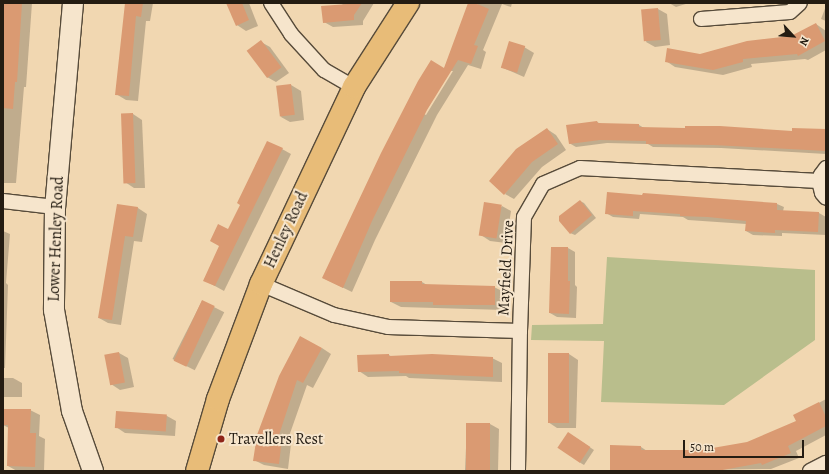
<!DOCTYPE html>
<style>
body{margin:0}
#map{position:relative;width:829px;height:474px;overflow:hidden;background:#f1d7b1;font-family:Alegreya,serif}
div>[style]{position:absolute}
.green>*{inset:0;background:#b9be8c}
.shadow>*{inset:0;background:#0003;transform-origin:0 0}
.building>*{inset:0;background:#da9a72;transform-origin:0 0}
.roads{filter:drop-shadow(1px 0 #574b3a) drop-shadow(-1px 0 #574b3a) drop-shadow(0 1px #574b3a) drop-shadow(0 -1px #574b3a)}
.street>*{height:14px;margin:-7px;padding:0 7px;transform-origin:7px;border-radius:7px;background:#f6e5cc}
.secondary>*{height:20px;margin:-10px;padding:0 10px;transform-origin:10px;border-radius:10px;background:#f6e5cc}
.primary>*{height:22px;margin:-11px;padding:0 11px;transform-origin:11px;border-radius:11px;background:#e8bc78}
.dots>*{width:11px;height:11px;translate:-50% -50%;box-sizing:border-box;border:2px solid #f6e5cc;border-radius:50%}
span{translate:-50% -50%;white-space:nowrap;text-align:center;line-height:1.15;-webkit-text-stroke:4px #f6e5cc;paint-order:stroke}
.street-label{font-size:16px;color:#241c12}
.poi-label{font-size:16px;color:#241c12}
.left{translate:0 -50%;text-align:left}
.frame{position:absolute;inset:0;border:4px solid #241c12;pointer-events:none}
.north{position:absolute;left:773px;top:16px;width:40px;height:40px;-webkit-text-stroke:3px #f6e5cc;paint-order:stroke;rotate:116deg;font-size:11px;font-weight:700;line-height:16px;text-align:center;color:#241c12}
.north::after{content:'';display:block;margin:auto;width:14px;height:18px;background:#241c12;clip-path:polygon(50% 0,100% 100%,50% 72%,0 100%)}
.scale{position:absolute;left:683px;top:440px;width:121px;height:18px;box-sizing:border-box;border:2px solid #241c12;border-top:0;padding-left:5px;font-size:12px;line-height:14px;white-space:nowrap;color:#241c12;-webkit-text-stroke:3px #f6e5cc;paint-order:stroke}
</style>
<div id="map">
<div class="green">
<div style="clip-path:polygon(607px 257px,815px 270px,815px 340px,724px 405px,601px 402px,604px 341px,531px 340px,532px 325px,603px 324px)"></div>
</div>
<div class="shadow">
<div style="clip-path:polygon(3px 3px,32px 3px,26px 87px,24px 87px,16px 183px,3px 183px)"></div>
<div style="clip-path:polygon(126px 3px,153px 3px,150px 21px,146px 21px,138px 101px,126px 100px,116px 94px)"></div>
<div style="clip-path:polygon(227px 3px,249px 3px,258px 26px,246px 31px,237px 25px)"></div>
<div style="clip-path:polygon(344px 3px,374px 3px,363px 21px,363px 25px,333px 27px,324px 22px)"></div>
<div style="clip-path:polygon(evenodd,470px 3px,478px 5px,478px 3px,512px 3px,511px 7px,502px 4px,483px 50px,486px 52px,481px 69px,468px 65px,437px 115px,375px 240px,352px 292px,323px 278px,444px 69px,470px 3px,450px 71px,453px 71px,426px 115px,424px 114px,450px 71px)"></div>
<div style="clip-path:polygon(669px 3px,689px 3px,676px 7px)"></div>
<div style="clip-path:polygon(826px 6px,826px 21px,821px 19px)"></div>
<div style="clip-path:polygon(658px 9px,667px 14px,670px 45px,655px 47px,646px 42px)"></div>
<div style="clip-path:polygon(816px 24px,826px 31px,826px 50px,808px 60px,805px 59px,751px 64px,752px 67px,723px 75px,675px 67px,666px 61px,792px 37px)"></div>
<div style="clip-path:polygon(261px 42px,270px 47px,289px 73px,276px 82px,267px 77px)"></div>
<div style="clip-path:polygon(524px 47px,534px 53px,524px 77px,501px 67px)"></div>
<div style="clip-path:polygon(291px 85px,301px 91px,304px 120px,290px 122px,281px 117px)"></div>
<div style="clip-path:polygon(133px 114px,142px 120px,145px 188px,134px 188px,125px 182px)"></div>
<div style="clip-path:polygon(597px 122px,601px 124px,639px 125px,644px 128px,793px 132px,826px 130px,826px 154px,721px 148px,653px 147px,648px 144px,607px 143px,576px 147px,569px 143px)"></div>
<div style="clip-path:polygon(547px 129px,556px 135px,566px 150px,542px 167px,514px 199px,505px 194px)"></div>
<div style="clip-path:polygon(282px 149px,291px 154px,224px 291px,204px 280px,228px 230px)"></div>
<div style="clip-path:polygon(608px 194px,777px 204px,784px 207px,783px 211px,819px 213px,826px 217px,826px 235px,782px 233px,782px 236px,753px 235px,746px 231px,746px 224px,688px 220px,683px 217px,640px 214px,639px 219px,613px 217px,606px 213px)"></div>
<div style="clip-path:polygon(580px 201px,584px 203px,596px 218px,575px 235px,570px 233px)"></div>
<div style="clip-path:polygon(118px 205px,138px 208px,147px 214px,142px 242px,134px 241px,121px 325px,108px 323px,99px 318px)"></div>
<div style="clip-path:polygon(502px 206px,511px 211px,506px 243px,490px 241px,481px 235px)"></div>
<div style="clip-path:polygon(3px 231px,10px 234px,6px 283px,8px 285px,5px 368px,3px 368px)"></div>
<div style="clip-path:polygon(568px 248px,575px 252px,575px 285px,577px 287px,576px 318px,557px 317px,550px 313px)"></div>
<div style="clip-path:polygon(422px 282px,427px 285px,494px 287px,504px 292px,504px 310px,401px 307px,391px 302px)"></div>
<div style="left:202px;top:301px;width:25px;height:65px;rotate:27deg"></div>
<div style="clip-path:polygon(322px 348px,331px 354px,313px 388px,307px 385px,287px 442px,291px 444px,288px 469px,264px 465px,254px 460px,280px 376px)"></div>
<div style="clip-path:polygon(119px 353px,128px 358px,134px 387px,120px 390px,111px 384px)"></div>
<div style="clip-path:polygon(569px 354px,578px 360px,576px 428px,557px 428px,548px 422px)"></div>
<div style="clip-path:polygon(389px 355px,392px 357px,492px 358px,502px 363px,502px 382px,409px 378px,406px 376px,368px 377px,359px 371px)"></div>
<div style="clip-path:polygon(3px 378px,13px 378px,22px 383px,22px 397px,3px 397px)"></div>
<div style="clip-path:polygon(826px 399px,826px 435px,796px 451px,799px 458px,771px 469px,614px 471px,611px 469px,641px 447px,647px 451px,701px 451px,747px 443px,798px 422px,795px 416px)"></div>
<div style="clip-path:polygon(3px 410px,30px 410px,40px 415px,39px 436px,45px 439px,44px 471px,17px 471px,8px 466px,9px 428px,3px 425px)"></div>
<div style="clip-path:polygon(117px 412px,167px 416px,176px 421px,175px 436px,125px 433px,116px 427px)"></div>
<div style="clip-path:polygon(467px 424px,490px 424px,499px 429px,498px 471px,465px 471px)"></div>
<div style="clip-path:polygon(573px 436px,594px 450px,584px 465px,579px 462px)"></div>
</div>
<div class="building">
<div style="clip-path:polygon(3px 3px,22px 3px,17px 82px,15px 82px,13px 109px,3px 108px)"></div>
<div style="clip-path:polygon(125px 3px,143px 3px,141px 17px,136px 16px,129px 96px,115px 95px)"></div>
<div style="clip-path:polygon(226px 3px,242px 3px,249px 20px,236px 26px)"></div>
<div style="clip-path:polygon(362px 3px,354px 15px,354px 20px,323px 23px,321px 6px)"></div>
<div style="clip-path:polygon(468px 3px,475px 3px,489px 9px,474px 45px,478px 46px,471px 64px,458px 60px,427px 110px,372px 221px,343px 288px,322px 278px,381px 153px,418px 81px,431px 60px,444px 68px)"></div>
<div style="left:658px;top:8px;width:32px;height:17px;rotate:85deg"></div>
<div style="clip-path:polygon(816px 23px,825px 41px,798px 56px,797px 54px,743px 59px,743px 62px,713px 70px,665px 62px,667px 48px,700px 54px,747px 41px,791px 36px)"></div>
<div style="left:261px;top:40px;width:34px;height:18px;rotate:53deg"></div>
<div style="left:509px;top:41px;width:17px;height:28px;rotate:17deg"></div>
<div style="left:291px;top:84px;width:31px;height:15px;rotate:83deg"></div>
<div style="left:133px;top:113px;width:70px;height:12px;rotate:88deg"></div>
<div style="clip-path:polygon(597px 121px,598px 123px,639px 124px,639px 127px,685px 128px,685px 126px,720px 126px,792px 131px,792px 128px,826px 129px,826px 151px,714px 145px,646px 144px,646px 141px,600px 140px,569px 144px,566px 125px)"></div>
<div style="clip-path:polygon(547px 128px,558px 144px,532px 162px,504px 195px,489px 181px,516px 149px)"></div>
<div style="clip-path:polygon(267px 141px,283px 148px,215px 286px,203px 281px,219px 246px,210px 241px,218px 224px,228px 229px,240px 205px,237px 203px)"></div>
<div style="clip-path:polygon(607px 192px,642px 195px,643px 193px,777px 203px,777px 210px,819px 212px,818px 232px,775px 230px,775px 233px,745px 231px,746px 221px,708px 217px,680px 216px,680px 214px,633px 211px,633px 216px,605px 214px)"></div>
<div style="clip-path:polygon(580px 200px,592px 215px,570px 234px,559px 221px,559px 216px)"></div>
<div style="left:484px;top:202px;width:18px;height:34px;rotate:9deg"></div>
<div style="clip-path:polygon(117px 204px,138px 207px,133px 237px,125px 236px,112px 320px,98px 318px)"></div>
<div style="clip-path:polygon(551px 247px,568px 247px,568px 281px,570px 281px,569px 314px,549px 313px)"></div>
<div style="clip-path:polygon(390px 281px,422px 281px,422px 284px,495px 286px,495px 305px,433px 305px,433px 302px,390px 302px)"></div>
<div style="left:202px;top:300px;width:14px;height:67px;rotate:25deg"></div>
<div style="clip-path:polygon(300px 336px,322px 348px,303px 383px,297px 380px,278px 438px,282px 438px,279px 464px,253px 461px,257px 435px,279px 376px)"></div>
<div style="left:119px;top:352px;width:31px;height:15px;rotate:79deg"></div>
<div style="left:548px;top:353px;width:21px;height:70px"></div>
<div style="clip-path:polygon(389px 354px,389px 356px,432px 354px,493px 357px,493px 377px,399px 373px,399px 371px,358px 372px,357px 355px)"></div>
<div style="clip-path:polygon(819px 402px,826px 417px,826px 426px,788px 446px,791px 453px,762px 465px,761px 463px,717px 471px,610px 470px,610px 445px,641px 446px,641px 450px,701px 450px,747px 442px,796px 421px,793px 415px)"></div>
<div style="clip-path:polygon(3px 409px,31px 409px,30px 433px,36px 433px,35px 467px,7px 466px,8px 425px,3px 425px)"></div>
<div style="left:116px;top:411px;width:51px;height:17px;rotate:4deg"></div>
<div style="left:466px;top:423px;width:24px;height:48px"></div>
<div style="left:568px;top:432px;width:27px;height:19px;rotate:34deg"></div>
</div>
<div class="roads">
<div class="street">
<div style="left:271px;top:3px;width:37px;rotate:57deg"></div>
<div style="left:291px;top:34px;width:49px;rotate:47.5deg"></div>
<div style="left:324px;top:70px;width:34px;rotate:30deg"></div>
<div style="left:701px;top:19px;width:89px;rotate:-4.5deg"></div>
<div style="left:790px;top:12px;width:13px;rotate:-42deg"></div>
<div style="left:826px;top:168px;width:9px;rotate:126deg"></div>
<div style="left:821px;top:175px;width:6px;rotate:108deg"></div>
<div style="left:819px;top:181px;width:12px;rotate:76deg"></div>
<div style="left:822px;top:193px;width:6px;rotate:51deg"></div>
<div style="left:3px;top:201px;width:52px;rotate:6.6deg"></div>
<div style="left:261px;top:284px;width:79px;rotate:23deg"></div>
<div style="left:334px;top:315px;width:55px;rotate:12.5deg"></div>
<div style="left:388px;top:327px;width:132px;rotate:1.7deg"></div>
<div style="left:518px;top:471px;width:140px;rotate:-89.2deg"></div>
<div style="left:520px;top:331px;width:114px;rotate:-88deg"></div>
<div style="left:524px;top:217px;width:38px;rotate:-60deg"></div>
<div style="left:543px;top:184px;width:40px;rotate:-23.4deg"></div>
<div style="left:580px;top:168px;width:239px;rotate:3.1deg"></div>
<div style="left:810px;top:471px;width:18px;rotate:-27deg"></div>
</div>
<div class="secondary">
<div style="left:73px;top:3px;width:205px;rotate:95deg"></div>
<div style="left:55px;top:207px;width:103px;rotate:90.6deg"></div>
<div style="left:54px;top:310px;width:103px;rotate:79.9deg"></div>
<div style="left:72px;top:411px;width:64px;rotate:70.7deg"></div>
</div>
<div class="primary">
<div style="left:197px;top:471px;width:75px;rotate:-73.7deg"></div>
<div style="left:218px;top:399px;width:123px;rotate:-69.5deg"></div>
<div style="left:261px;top:284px;width:218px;rotate:-64.7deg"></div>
<div style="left:354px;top:87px;width:100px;rotate:-57.3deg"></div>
</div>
</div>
<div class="dots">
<div style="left:221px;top:439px;background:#8f2418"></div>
</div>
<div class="street-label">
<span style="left:286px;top:230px;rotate:-65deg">Henley Road</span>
<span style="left:56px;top:239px;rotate:-88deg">Lower Henley Road</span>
<span style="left:506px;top:268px;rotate:-87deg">Mayfield Drive</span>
</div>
<div class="poi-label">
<span class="left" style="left:229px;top:439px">Travellers Rest</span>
</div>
<div class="frame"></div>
<div class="north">N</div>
<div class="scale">50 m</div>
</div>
